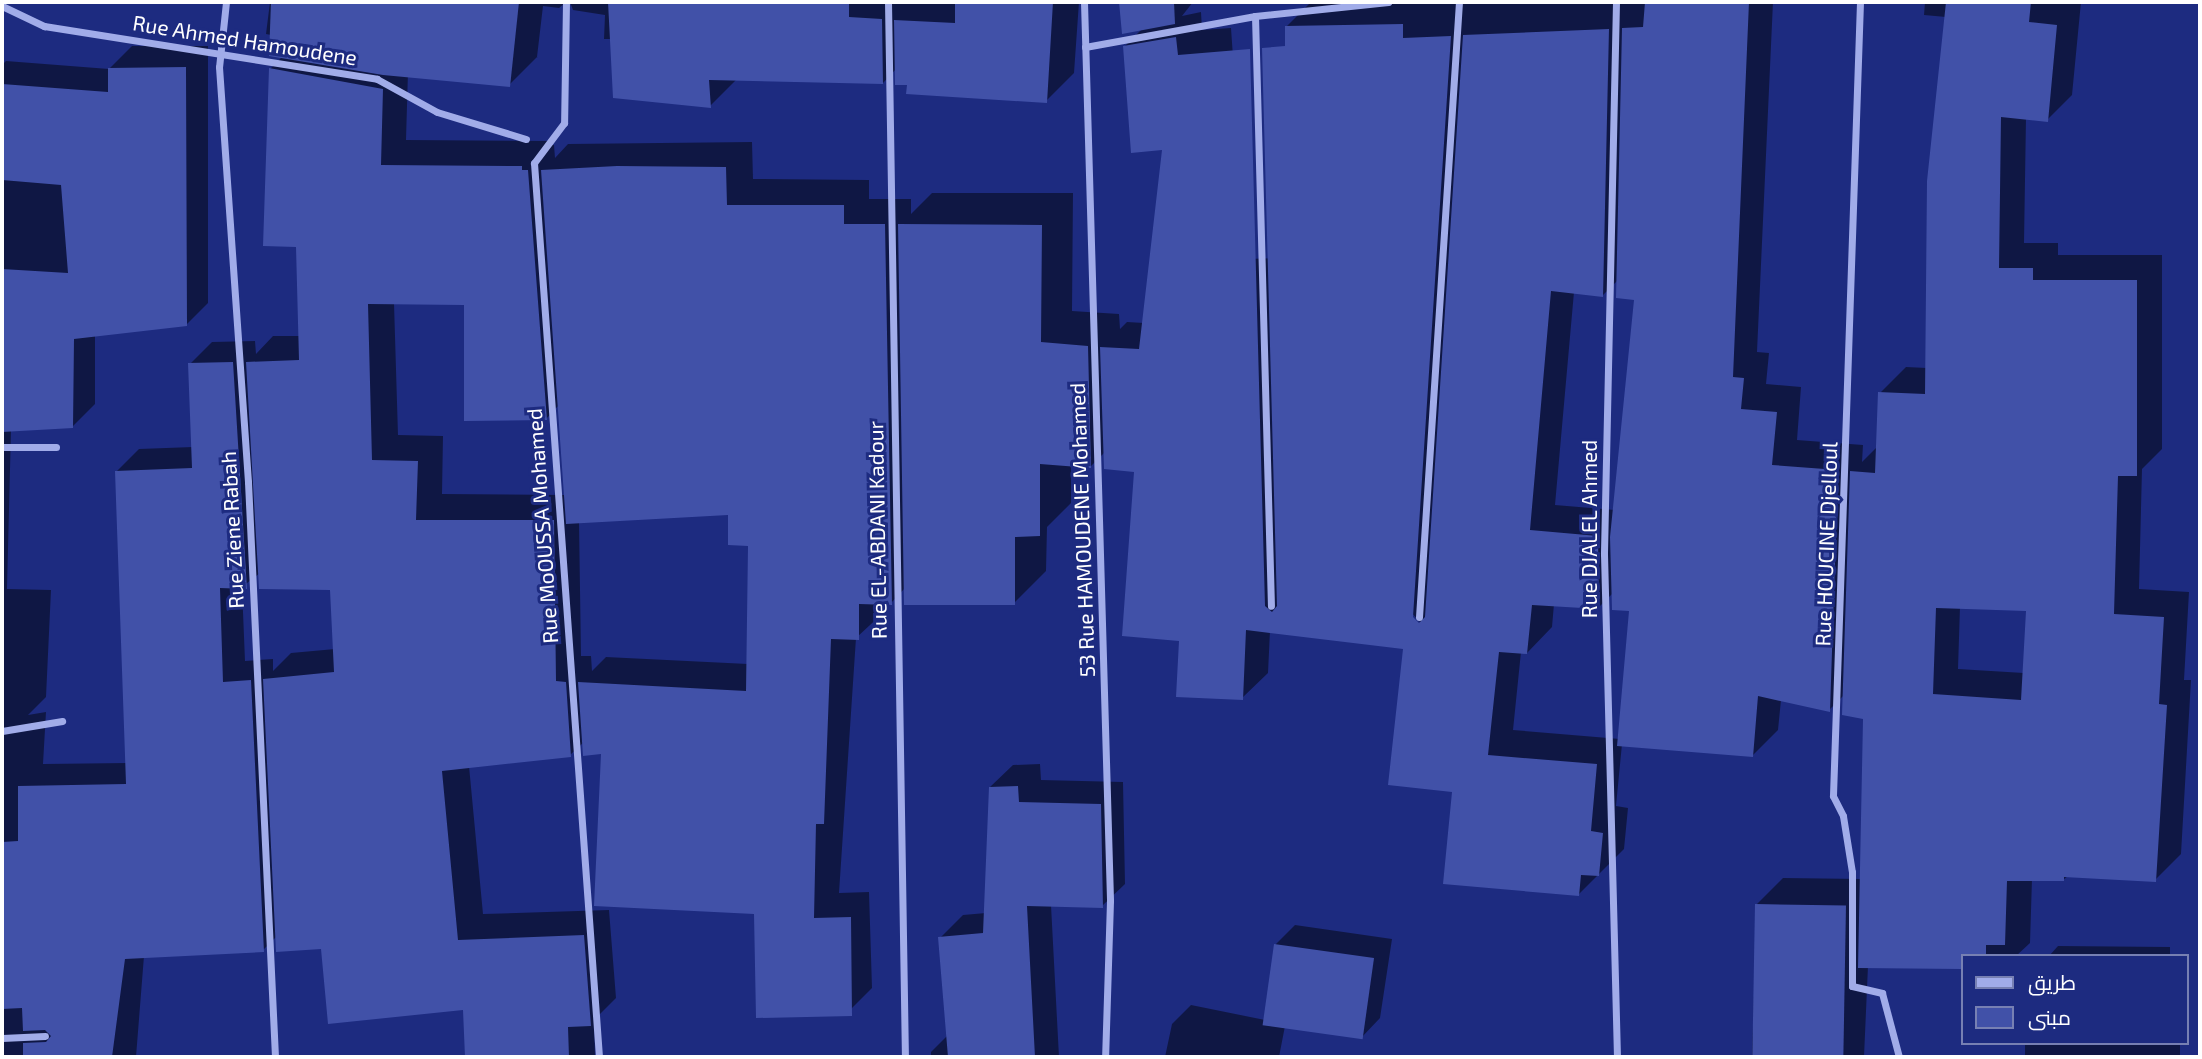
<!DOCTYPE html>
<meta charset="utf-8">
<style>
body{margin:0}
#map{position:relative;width:2202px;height:1059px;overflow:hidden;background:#1d2b80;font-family:"Exo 2",Cairo,sans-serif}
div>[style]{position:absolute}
.shadow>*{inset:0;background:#0007;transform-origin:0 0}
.building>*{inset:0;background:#4151a8;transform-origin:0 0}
.street>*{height:7px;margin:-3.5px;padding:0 3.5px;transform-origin:3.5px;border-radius:3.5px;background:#a1ace9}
span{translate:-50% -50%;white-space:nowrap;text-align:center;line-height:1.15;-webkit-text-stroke:6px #1d2b80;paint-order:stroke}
.street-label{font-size:21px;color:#fff}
.frame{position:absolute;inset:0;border:4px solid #fff;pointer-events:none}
.legend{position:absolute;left:1961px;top:954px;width:228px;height:91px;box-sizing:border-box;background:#1d2b80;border:2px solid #7780b3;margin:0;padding:9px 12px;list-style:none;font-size:21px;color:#fff}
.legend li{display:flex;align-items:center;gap:14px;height:35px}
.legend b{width:35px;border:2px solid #7780b3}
</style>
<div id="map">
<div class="shadow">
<div style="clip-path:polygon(evenodd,270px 2px,566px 2px,559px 8px,543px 6px,537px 57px,509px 85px,408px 72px,406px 140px,547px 141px,547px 145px,554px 145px,555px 158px,568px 144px,752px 142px,753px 179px,869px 180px,869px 199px,911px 199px,911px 214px,932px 193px,1073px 193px,1072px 311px,1119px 314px,1120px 329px,1127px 322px,1144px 323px,1164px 148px,1124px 47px,1143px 28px,1123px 32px,1121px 2px,1193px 2px,1182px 16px,1201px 12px,1202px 30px,1231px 28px,1247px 259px,1281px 258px,1287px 26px,1311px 2px,1773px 2px,1757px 352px,1769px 353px,1766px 384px,1801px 387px,1797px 440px,1863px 445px,1862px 462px,1878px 446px,1880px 393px,1906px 367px,1927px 368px,1946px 17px,1924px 15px,1925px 2px,2081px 2px,2072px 95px,2047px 120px,2026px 118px,2024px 243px,2058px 243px,2058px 255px,2162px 255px,2162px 449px,2142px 469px,2139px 589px,2189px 592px,2184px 680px,2191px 680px,2181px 854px,2155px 880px,2068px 876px,2063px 880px,2032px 879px,2030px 943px,2016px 956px,1962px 956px,1962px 968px,1868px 966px,1864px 1057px,1752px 1057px,1757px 904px,1783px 878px,1862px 879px,1865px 718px,1844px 695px,1829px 710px,1781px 700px,1778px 730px,1753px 755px,1622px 744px,1616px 806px,1628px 808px,1624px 849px,1578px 895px,1454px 790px,1405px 648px,1270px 631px,1268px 673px,1242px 698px,1181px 639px,1136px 470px,1105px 452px,1091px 466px,1071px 465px,1071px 503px,1047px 527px,1046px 571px,1014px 603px,905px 588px,891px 603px,885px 603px,884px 612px,856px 638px,839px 893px,869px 892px,872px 988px,846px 1014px,756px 912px,602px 752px,584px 742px,570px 755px,469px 766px,483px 914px,609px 910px,616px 998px,594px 1020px,595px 1057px,466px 1057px,465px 1008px,322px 948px,277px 936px,263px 950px,144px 956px,136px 1057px,2px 1057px,2px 65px,6px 61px,109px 69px,132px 46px,208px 46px,208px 303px,186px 325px,95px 335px,95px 404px,72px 427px,11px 430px,7px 589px,51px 590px,46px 697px,28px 715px,46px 712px,43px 764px,127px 763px,117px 471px,139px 449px,193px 447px,190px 364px,212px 342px,255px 341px,256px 354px,273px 336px,300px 336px,298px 245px,270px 69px,283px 56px,271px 35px,266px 34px,270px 2px,1618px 280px,1636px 298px,1615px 510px,1555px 505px,1574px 292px,1603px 295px,1618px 280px,270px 2px,394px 303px,466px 303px,546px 419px,559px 405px,566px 495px,442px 494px,443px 436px,398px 435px,394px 303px,270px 2px,730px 513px,749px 544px,748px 664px,606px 657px,592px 671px,591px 656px,581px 656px,579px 521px,730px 513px,270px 2px,260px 573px,331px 588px,335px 649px,291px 653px,273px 671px,273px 659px,245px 661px,242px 587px,260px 573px,270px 2px,1613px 593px,1631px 610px,1620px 739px,1513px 730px,1521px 652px,1527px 653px,1552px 627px,1554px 604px,1599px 607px,1613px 593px,270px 2px,1960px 607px,2028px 609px,2024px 673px,1958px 669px,1960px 607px,270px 2px,1408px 609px,1421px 623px,1416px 623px,1408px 609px)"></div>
<div style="clip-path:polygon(570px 2px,1079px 2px,1074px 73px,1046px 101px,908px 83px,897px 68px,883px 83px,737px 79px,710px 106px,612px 39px,604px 39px,605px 15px,573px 10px)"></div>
<div style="clip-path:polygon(1040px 764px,1041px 780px,1123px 782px,1125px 884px,1102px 906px,1051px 905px,1059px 1057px,931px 1057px,931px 1052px,948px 1035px,940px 938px,963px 915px,986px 913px,990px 787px,1013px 765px)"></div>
<div style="clip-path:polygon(1295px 925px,1392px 939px,1380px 1018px,1361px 1038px,1285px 1026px,1279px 1057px,1165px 1057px,1172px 1024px,1191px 1005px,1265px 1020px,1276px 944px)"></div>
<div style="clip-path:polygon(2058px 946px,2170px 947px,2170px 956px,2049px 956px)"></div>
<div style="left:2025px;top:1043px;width:155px;height:14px"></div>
</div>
<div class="building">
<div style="clip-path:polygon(271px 2px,519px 2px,510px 87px,383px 75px,269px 56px)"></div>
<div style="clip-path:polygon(608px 2px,849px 2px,849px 17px,882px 19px,883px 84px,709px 80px,711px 108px,613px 98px)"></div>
<div style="clip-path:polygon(955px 2px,1053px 2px,1047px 103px,906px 94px,907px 85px,895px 85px,894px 20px,955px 23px)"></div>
<div style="clip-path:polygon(1119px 2px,1174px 2px,1175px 24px,1122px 34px)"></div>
<div style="clip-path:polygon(1645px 2px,1749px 2px,1733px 377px,1744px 378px,1741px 409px,1777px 412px,1772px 465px,1838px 470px,1830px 712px,1758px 696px,1753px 757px,1617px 746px,1629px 611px,1612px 610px,1610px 537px,1634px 300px,1616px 298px,1622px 28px,1643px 27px)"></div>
<div style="clip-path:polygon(evenodd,1946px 2px,2031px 2px,2029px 22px,2057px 25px,2048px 122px,2001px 117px,1999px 268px,2033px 268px,2033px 280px,2137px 280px,2137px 476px,2118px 476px,2114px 614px,2164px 617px,2159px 704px,2167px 705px,2156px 882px,2064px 877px,2064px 881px,2007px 881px,2005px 945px,1986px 945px,1986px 956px,1962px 956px,1962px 969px,1858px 968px,1863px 719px,1842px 715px,1850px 471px,1875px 473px,1878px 392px,1925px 394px,1927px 181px,1946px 2px,1936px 608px,2026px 611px,2021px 700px,1933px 694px,1936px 608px)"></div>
<div style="clip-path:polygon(1403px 24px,1403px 38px,1451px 36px,1413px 617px,1419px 623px,1425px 617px,1463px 35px,1609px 29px,1603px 297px,1551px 291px,1530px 530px,1598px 536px,1599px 609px,1532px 605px,1527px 654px,1499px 652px,1488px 755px,1597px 764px,1591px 831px,1603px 833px,1599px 876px,1581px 875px,1579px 896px,1443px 884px,1452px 792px,1388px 785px,1403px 649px,1246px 630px,1243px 700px,1176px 697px,1179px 641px,1122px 636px,1134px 472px,1104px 469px,1100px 347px,1139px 349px,1162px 150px,1131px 153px,1123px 46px,1176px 37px,1178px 55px,1250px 49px,1265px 606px,1272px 612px,1277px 606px,1262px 48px,1285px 46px,1285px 26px)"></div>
<div style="clip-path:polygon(186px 67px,187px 326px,74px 339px,73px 428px,2px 432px,2px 269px,68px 273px,61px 185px,2px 180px,2px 84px,108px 92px,108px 68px)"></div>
<div style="clip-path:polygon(269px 68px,383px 89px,381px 165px,522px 166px,522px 170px,528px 170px,547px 420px,464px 421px,464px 305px,368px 304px,372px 460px,418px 461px,416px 520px,554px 520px,556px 681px,566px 682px,571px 757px,442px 771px,458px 940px,584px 935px,591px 1026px,568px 1027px,569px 1057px,465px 1057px,463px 1010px,328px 1024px,321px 949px,276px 952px,263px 679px,334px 672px,330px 590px,259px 589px,246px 362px,299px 360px,296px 247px,263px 246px)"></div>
<div style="clip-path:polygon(617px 166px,726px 167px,727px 205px,844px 205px,844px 224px,885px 224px,892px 605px,859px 604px,859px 640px,831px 639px,824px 824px,816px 824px,814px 918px,851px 917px,852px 1016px,756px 1018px,754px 914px,594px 906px,601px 754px,583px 756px,578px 682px,746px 691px,748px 546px,728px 545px,728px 515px,566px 524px,541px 170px)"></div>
<div style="clip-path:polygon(898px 224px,1042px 225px,1041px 342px,1088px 346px,1091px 468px,1040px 464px,1040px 536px,1015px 537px,1015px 605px,904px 605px)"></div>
<div style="clip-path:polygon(233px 362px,247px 589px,220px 588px,223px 682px,251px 680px,264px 952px,125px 959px,112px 1057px,23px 1057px,23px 1043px,46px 1042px,51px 1036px,45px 1030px,23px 1031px,22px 1008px,2px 1009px,2px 842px,18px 841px,18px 786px,126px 784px,115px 471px,192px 468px,188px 363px)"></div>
<div style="clip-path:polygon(1018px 786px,1019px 802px,1101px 804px,1103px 908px,1027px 906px,1035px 1057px,948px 1057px,938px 937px,983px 933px,989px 787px)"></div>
<div style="left:1755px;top:904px;width:91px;height:153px;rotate:1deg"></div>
<div style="left:1274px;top:944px;width:101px;height:82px;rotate:8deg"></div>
</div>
<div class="street">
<div style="left:226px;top:2px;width:65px;rotate:96.1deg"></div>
<div style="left:219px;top:67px;width:416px;rotate:86deg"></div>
<div style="left:248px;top:482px;width:576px;rotate:87.31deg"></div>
<div style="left:566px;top:2px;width:121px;rotate:90.9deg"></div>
<div style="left:564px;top:123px;width:50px;rotate:126.9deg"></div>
<div style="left:534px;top:163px;width:896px;rotate:85.84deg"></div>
<div style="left:888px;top:2px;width:1055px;rotate:89.08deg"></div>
<div style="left:1084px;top:2px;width:899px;rotate:88.34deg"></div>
<div style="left:1110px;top:901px;width:156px;rotate:91.8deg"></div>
<div style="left:1616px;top:2px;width:552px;rotate:91.25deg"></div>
<div style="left:1604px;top:554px;width:503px;rotate:88.52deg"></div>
<div style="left:1860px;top:2px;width:794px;rotate:91.95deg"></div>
<div style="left:1833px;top:796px;width:22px;rotate:63deg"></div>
<div style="left:1843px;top:816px;width:57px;rotate:80.9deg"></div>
<div style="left:1852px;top:872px;width:114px;rotate:90deg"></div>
<div style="left:1852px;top:986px;width:31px;rotate:13deg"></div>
<div style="left:1882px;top:993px;width:66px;rotate:75.1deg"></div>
<div style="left:2px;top:6px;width:47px;rotate:25.5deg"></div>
<div style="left:44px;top:26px;width:337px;rotate:9deg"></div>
<div style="left:377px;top:79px;width:68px;rotate:28.8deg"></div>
<div style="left:437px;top:112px;width:93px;rotate:16.9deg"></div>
<div style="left:1255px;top:16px;width:134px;rotate:-6deg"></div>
<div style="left:1085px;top:47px;width:173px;rotate:-10.3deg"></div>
<div style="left:1255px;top:16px;width:590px;rotate:88.45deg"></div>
<div style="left:2px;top:447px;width:54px"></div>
<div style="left:1419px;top:617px;width:616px;rotate:-86.28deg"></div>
<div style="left:2px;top:731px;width:61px;rotate:-9.5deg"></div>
<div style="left:2px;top:1038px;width:43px;rotate:-2.7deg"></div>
</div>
<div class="street-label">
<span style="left:245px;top:40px;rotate:9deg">Rue Ahmed Hamoudene</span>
<span style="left:542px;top:526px;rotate:-94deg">Rue MoOUSSA Mohamed</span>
<span style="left:1589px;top:529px;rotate:-90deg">Rue DJALEL Ahmed</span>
<span style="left:232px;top:530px;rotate:-93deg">Rue Ziene Rabah</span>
<span style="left:877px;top:530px;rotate:-91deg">Rue EL-ABDANI Kadour</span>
<span style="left:1082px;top:530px;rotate:-92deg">53 Rue HAMOUDENE Mohamed</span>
<span style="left:1826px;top:544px;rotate:-88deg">Rue HOUCINE Djelloul</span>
</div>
<div class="frame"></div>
<ul class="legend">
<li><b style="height:9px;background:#a1ace9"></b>طريق</li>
<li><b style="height:19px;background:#4151a8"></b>مبنى</li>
</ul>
</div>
